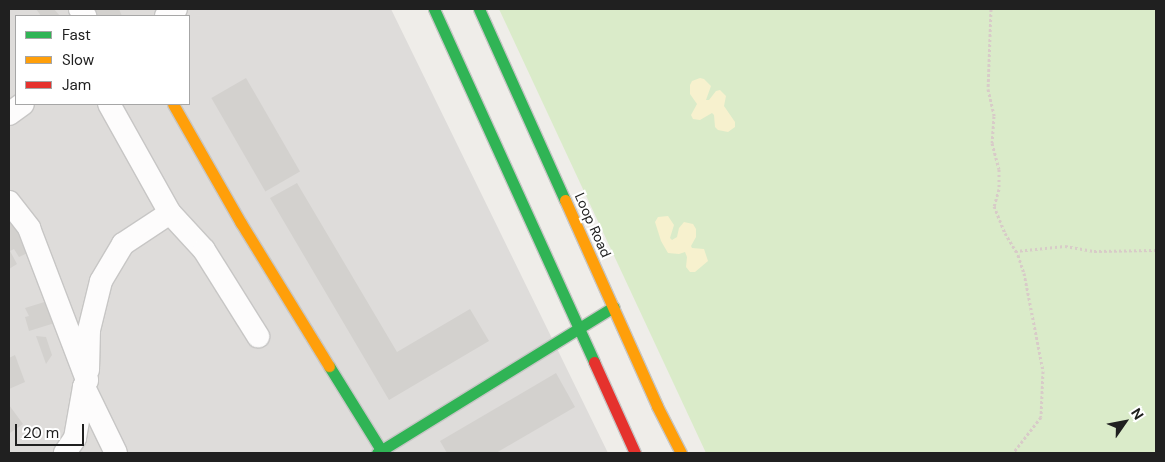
<!DOCTYPE html>
<style>
body{margin:0}
#map{position:relative;width:1165px;height:462px;overflow:hidden;background:#efede9;font-family:"DM Sans",sans-serif}
div>[style]{position:absolute}
.residential>*{inset:0;background:#dedcda}
.grass>*{inset:0;background:#daebc9}
.sand>*{inset:0;background:#f7f1ce}
.building>*{inset:0;background:#d3d1ce;transform-origin:0 0}
.path>*{height:3px;margin-top:-1.5px;transform-origin:0;background:repeating-linear-gradient(90deg,#d8cbc8 0 2.5px,transparent 0 5px)}
.roads{filter:drop-shadow(1px 0 #c7c6c5) drop-shadow(-1px 0 #c7c6c5) drop-shadow(0 1px #c7c6c5) drop-shadow(0 -1px #c7c6c5)}
.street>*{height:22px;margin:-11px;padding:0 11px;transform-origin:11px;border-radius:11px;background:#fdfcfc}
.fast>*{height:11px;margin:-5.5px;padding:0 5.5px;transform-origin:5.5px;border-radius:5.5px;background:#30b455}
.slow>*{height:11px;margin:-5.5px;padding:0 5.5px;transform-origin:5.5px;border-radius:5.5px;background:#ff9f0a}
.jam>*{height:11px;margin:-5.5px;padding:0 5.5px;transform-origin:5.5px;border-radius:5.5px;background:#e5322d}
span{translate:-50% -50%;white-space:nowrap;text-align:center;line-height:1.15;-webkit-text-stroke:4.5px #fff;paint-order:stroke}
.street-label{font-size:14px;color:#202020}
.frame{position:absolute;inset:0;border:10px solid #202020;pointer-events:none}
.legend{position:absolute;left:15px;top:15px;width:175px;height:90px;box-sizing:border-box;background:#fff;border:1px solid #a6a6a6;margin:0;padding:6px 9px;list-style:none;font-size:15px;color:#202020}
.legend li{display:flex;align-items:center;gap:10px;height:25px}
.legend b{width:25px;border:1px solid #a6a6a6}
.north{position:absolute;left:1100px;top:397px;width:50px;height:50px;-webkit-text-stroke:4px #fff;paint-order:stroke;rotate:57deg;font-size:14px;font-weight:700;line-height:20px;text-align:center;color:#202020}
.north::after{content:'';display:block;margin:auto;width:18px;height:22px;background:#202020;clip-path:polygon(50% 0,100% 100%,50% 72%,0 100%)}
.scale{position:absolute;left:15px;top:424px;width:69px;height:22px;box-sizing:border-box;border:2px solid #202020;border-top:0;padding-left:6px;font-size:15px;line-height:18px;white-space:nowrap;color:#202020;-webkit-text-stroke:4px #fff;paint-order:stroke}
</style>
<div id="map">
<div class="residential">
<div style="clip-path:polygon(evenodd,9px 9px,391px 9px,608px 453px,9px 453px,9px 9px,16px 16px,189px 16px,189px 104px,16px 104px,16px 16px)"></div>
</div>
<div class="grass">
<div style="clip-path:polygon(499px 9px,1156px 9px,1156px 453px,706px 453px)"></div>
</div>
<div class="sand">
<div style="clip-path:polygon(700px 78px,704px 79px,711px 86px,706px 100px,709px 100px,716px 91px,720px 90px,726px 96px,724px 106px,735px 122px,735px 127px,728px 132px,718px 130px,715px 127px,714px 115px,712px 113px,700px 120px,693px 119px,691px 115px,697px 104px,690px 94px,690px 85px,692px 81px)"></div>
<div style="clip-path:polygon(668px 216px,674px 225px,670px 238px,672px 240px,677px 237px,679px 228px,684px 222px,693px 224px,696px 229px,696px 237px,691px 246px,692px 248px,704px 249px,708px 261px,695px 272px,690px 272px,686px 267px,687px 257px,685px 252px,679px 254px,668px 253px,661px 241px,655px 222px,658px 217px)"></div>
</div>
<div class="building">
<div style="clip-path:polygon(36px 9px,54px 9px,60px 16px,41px 16px)"></div>
<div style="clip-path:polygon(91px 9px,119px 9px,122px 16px,96px 16px)"></div>
<div style="left:246px;top:78px;width:108px;height:40px;rotate:60deg"></div>
<div style="clip-path:polygon(297px 183px,397px 352px,470px 309px,489px 341px,389px 400px,270px 198px)"></div>
<div style="clip-path:polygon(9px 215px,34px 250px,19px 257px,14px 249px,10px 251px,17px 264px,9px 269px)"></div>
<div style="clip-path:polygon(51px 300px,58px 322px,29px 331px,25px 317px,29px 316px,25px 308px)"></div>
<div style="clip-path:polygon(36px 336px,46px 337px,52px 355px,46px 364px)"></div>
<div style="clip-path:polygon(15px 355px,25px 382px,9px 389px,9px 358px)"></div>
<div style="clip-path:polygon(556px 373px,575px 407px,496px 453px,447px 453px,440px 441px)"></div>
<div style="clip-path:polygon(9px 405px,23px 424px,10px 433px,9px 431px)"></div>
</div>
<div class="path">
<div style="left:991px;top:9px;width:80px;rotate:92.1deg"></div>
<div style="left:988px;top:89px;width:28px;rotate:77deg"></div>
<div style="left:994px;top:116px;width:27px;rotate:94deg"></div>
<div style="left:992px;top:143px;width:27px;rotate:75deg"></div>
<div style="left:999px;top:169px;width:20px;rotate:90deg"></div>
<div style="left:999px;top:189px;width:18px;rotate:106deg"></div>
<div style="left:994px;top:206px;width:29px;rotate:68deg"></div>
<div style="left:1005px;top:233px;width:26px;rotate:59deg"></div>
<div style="left:1018px;top:255px;width:19px;rotate:72deg"></div>
<div style="left:1024px;top:273px;width:100px;rotate:79deg"></div>
<div style="left:1043px;top:371px;width:46px;rotate:92.5deg"></div>
<div style="left:1041px;top:417px;width:46px;rotate:127.9deg"></div>
<div style="left:1015px;top:251px;width:50px;rotate:-5.7deg"></div>
<div style="left:1065px;top:246px;width:29px;rotate:10deg"></div>
<div style="left:1094px;top:251px;width:62px;rotate:-0.9deg"></div>
</div>
<div class="roads">
<div class="street">
<div style="left:80px;top:9px;width:9px;rotate:54deg"></div>
<div style="left:166px;top:16px;width:12px;rotate:-35deg"></div>
<div style="left:109px;top:104px;width:125px;rotate:60.8deg"></div>
<div style="left:170px;top:213px;width:50px;rotate:47.4deg"></div>
<div style="left:204px;top:250px;width:102px;rotate:57.9deg"></div>
<div style="left:9px;top:114px;width:17px;rotate:-36deg"></div>
<div style="left:9px;top:202px;width:33px;rotate:52deg"></div>
<div style="left:29px;top:228px;width:163px;rotate:69.1deg"></div>
<div style="left:87px;top:380px;width:8px;rotate:113deg"></div>
<div style="left:84px;top:387px;width:52px;rotate:100deg"></div>
<div style="left:75px;top:438px;width:18px;rotate:124deg"></div>
<div style="left:88px;top:370px;width:40px;rotate:-88.6deg"></div>
<div style="left:89px;top:330px;width:50px;rotate:-76.2deg"></div>
<div style="left:101px;top:281px;width:43px;rotate:-59.3deg"></div>
<div style="left:123px;top:244px;width:56px;rotate:-33.4deg"></div>
<div style="left:84px;top:387px;width:73px;rotate:64.1deg"></div>
</div>
<div class="fast">
<div style="left:434px;top:9px;width:388px;rotate:65.6deg"></div>
<div style="left:479px;top:9px;width:209px;rotate:65.8deg"></div>
<div style="left:329px;top:366px;width:99px;rotate:58.2deg"></div>
<div style="left:377px;top:453px;width:278px;rotate:-31.7deg"></div>
</div>
<div class="slow">
<div style="left:173px;top:104px;width:137px;rotate:60.3deg"></div>
<div style="left:241px;top:223px;width:168px;rotate:58.4deg"></div>
<div style="left:565px;top:200px;width:226px;rotate:65.9deg"></div>
<div style="left:657px;top:406px;width:53px;rotate:62.9deg"></div>
</div>
<div class="jam">
<div style="left:594px;top:362px;width:100px;rotate:65.7deg"></div>
</div>
</div>
<div class="street-label">
<span style="left:593px;top:225px;rotate:66deg">Loop Road</span>
</div>
<div class="frame"></div>
<ul class="legend">
<li><b style="height:6px;background:#30b455"></b>Fast</li>
<li><b style="height:6px;background:#ff9f0a"></b>Slow</li>
<li><b style="height:6px;background:#e5322d"></b>Jam</li>
</ul>
<div class="north">N</div>
<div class="scale">20 m</div>
</div>
